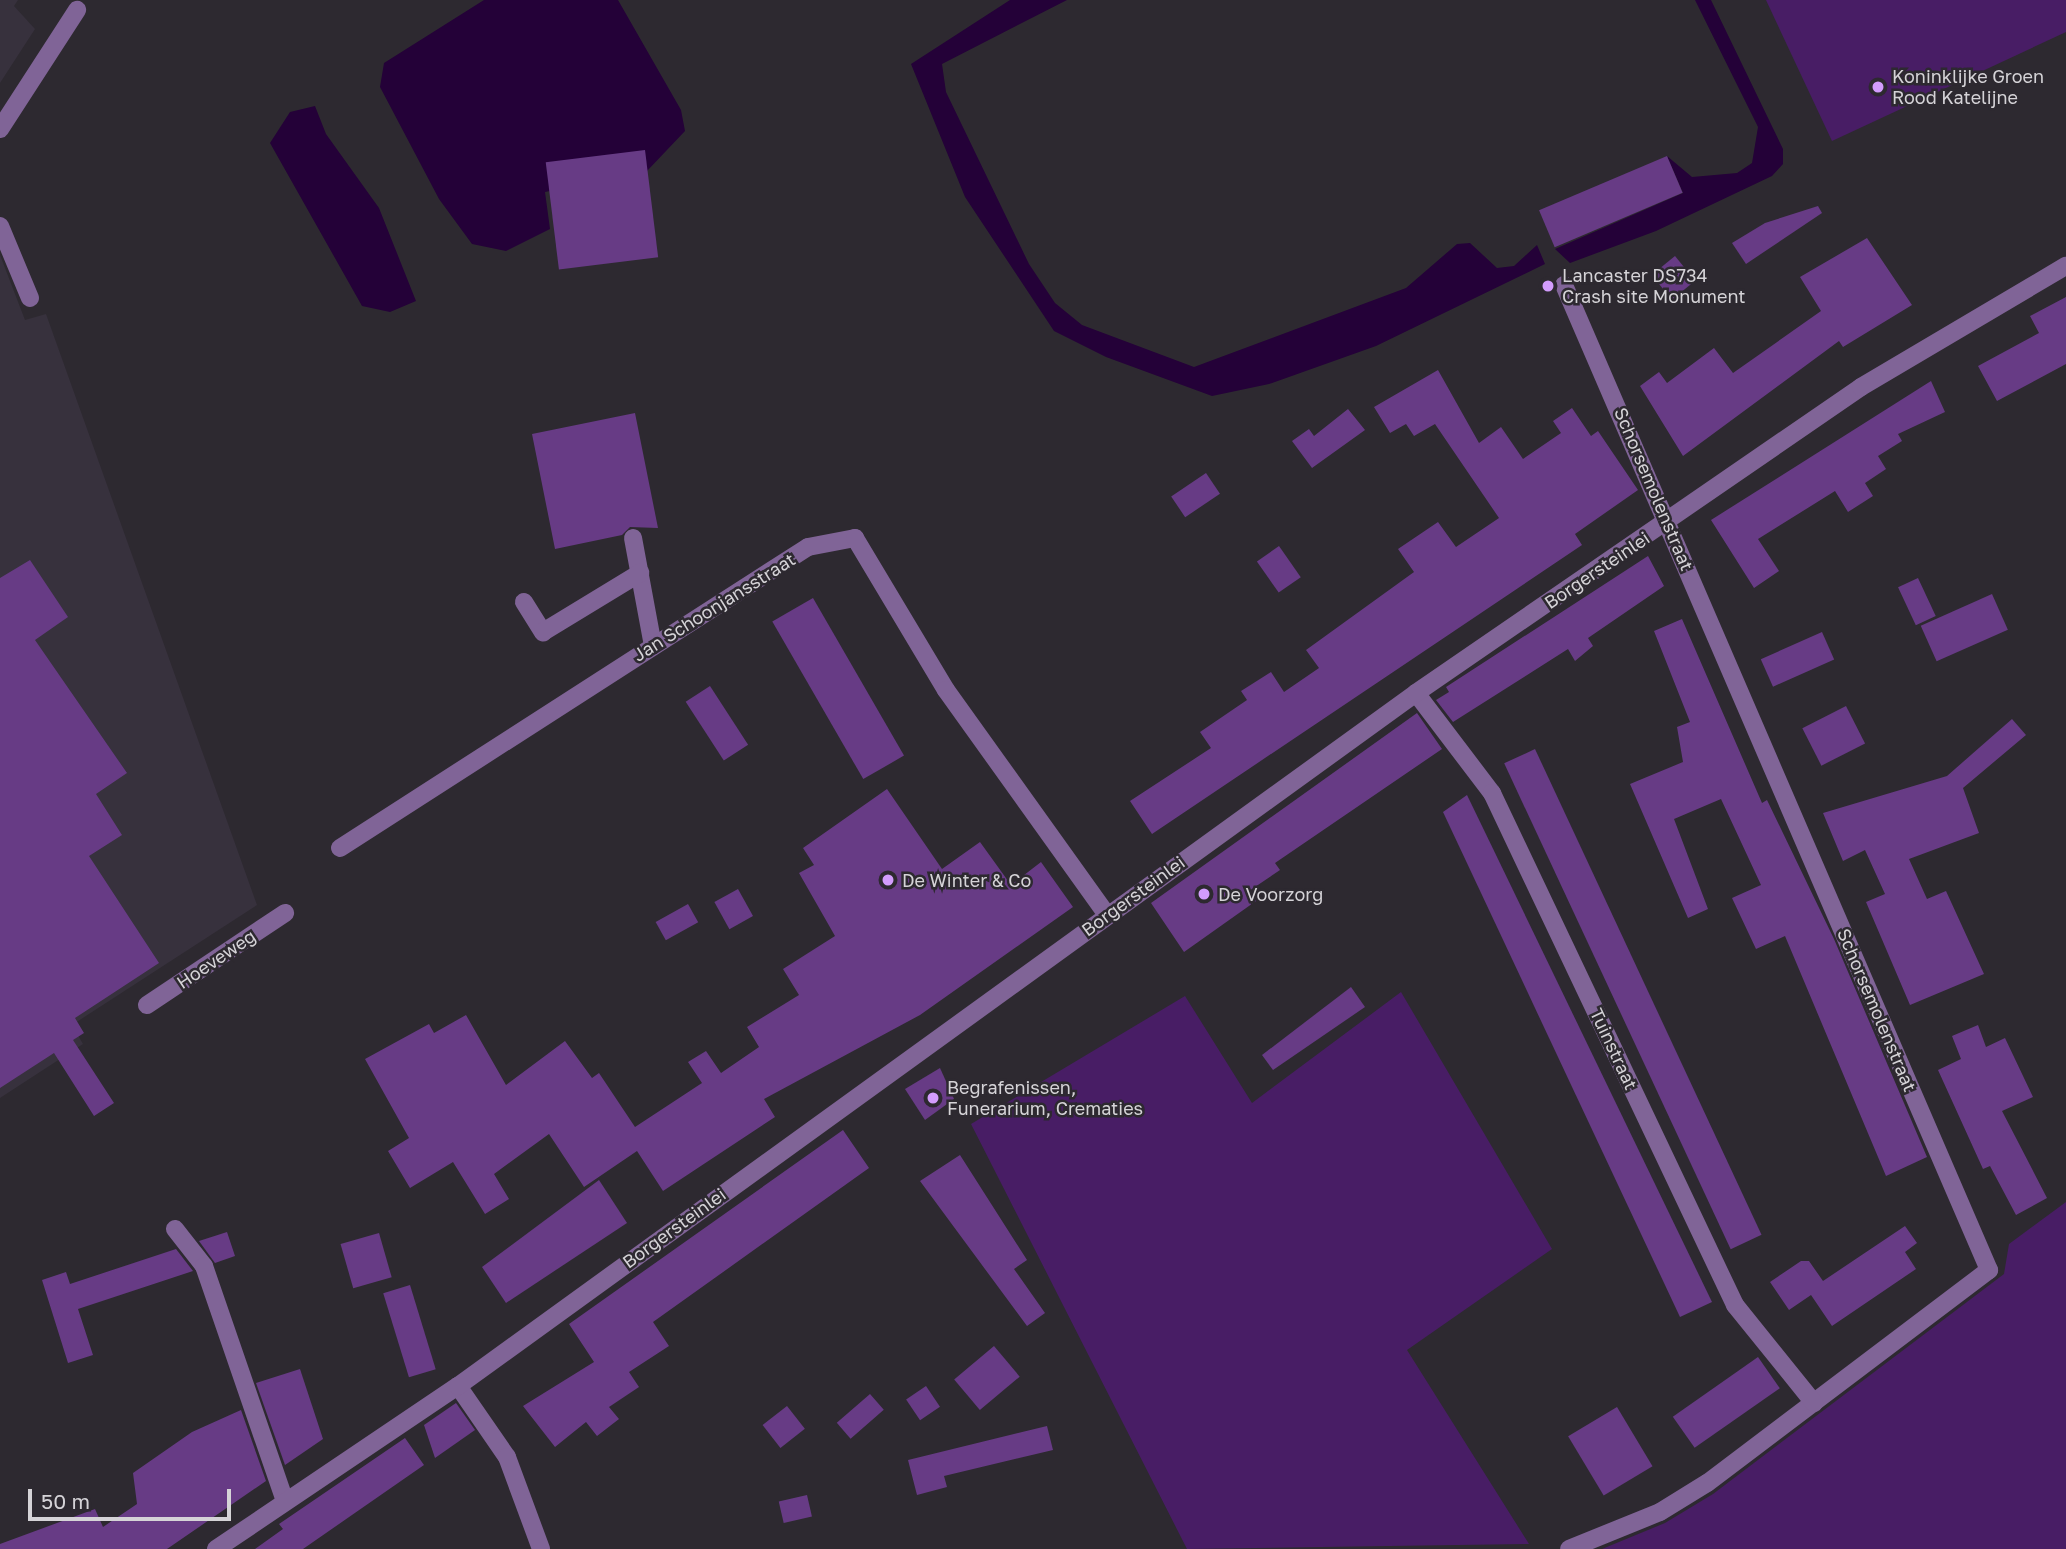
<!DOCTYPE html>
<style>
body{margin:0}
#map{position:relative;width:2066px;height:1549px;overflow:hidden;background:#2d2930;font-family:"Golos Text",sans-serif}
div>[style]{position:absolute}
.built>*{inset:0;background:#37313d}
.green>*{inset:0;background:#481d65}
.water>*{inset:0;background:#240138}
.building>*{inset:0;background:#673b85;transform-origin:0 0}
.minor>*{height:18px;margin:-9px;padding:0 9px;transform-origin:9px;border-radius:9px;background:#806497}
.dots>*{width:19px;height:19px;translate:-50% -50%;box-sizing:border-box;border:4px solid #2d2930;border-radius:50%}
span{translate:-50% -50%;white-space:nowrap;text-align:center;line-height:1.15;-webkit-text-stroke:5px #2d2930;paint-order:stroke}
.poi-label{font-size:18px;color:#d5d3d7}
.left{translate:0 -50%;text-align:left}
.street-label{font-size:18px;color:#d5d3d7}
.scale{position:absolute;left:28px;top:1489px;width:203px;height:32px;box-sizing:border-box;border:4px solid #d5d3d7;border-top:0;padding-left:9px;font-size:21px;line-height:24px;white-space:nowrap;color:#d5d3d7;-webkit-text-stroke:5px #2d2930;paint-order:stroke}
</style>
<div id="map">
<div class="built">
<div style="clip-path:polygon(0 0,18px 0,14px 6px,35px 29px,0 83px)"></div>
<div style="clip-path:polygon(0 255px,25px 320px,46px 314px,257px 905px,72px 1025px,83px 1044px,0 1098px)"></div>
</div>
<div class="green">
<div style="clip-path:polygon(1766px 0,2066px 0,2066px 32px,1832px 141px)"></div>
<div style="clip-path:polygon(1401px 992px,1552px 1249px,1407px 1350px,1529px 1544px,1187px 1549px,971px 1124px,1185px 996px,1252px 1103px)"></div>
<div style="clip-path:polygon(2066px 1202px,2066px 1549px,1602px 1549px,1665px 1523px,1713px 1494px,2004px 1274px,2009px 1244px)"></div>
</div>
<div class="water">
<div style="clip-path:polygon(484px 0,618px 0,681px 110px,685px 131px,647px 171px,545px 192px,550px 229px,506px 251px,472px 244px,439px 199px,380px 87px,384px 63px)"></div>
<div style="clip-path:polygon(1010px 0,1067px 0,942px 64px,946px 92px,1029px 264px,1055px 303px,1082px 325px,1194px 367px,1406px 288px,1457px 244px,1470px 243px,1497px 268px,1514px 266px,1537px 245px,1545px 264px,1376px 346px,1269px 384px,1212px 396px,1106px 357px,1054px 331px,965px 197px,911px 64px)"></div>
<div style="clip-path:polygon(1695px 0,1711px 0,1783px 149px,1783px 164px,1772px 176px,1656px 231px,1570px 263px,1555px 249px,1683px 193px,1667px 156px,1692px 177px,1737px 173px,1752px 163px,1758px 127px)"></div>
<div style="clip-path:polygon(315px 106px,326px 134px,379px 208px,416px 301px,390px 312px,362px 306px,270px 143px,290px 112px)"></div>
</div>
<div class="building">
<div style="left:645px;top:150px;width:108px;height:100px;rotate:83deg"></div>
<div style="left:1667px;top:156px;width:40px;height:139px;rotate:67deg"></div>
<div style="clip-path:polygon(1818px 206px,1822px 213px,1746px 264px,1732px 243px,1765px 223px)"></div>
<div style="clip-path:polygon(1867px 238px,1912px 305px,1843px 347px,1839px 341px,1683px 456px,1640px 386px,1659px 372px,1667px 383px,1714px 348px,1733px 373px,1821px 311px,1800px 277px)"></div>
<div style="left:1675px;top:256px;width:32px;height:30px;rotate:51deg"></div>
<div style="clip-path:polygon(2066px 297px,2066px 364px,1997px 401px,1978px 366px,2039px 333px,2030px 316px)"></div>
<div style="clip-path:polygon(1438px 370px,1479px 443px,1501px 427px,1523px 459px,1561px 433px,1553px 421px,1572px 408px,1591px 436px,1598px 431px,1638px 490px,1575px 534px,1582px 545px,1152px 834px,1130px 801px,1211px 748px,1200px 732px,1247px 700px,1241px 691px,1271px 672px,1284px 692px,1319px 668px,1306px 650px,1414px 572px,1398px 549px,1438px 522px,1456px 547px,1499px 518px,1435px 424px,1414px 436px,1406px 424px,1390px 433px,1374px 407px)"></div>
<div style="clip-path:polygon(1931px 381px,1945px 412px,1898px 434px,1902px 441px,1878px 456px,1886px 469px,1865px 483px,1873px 496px,1848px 512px,1835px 491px,1758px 539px,1779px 571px,1754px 588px,1711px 520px)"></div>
<div style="clip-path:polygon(1348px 409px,1365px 430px,1312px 468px,1292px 441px,1309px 429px,1314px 436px)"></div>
<div style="clip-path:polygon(635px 413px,658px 528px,630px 527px,622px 535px,555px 549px,532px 434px)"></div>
<div style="left:1206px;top:473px;width:25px;height:42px;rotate:56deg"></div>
<div style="left:1279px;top:546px;width:38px;height:27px;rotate:55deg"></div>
<div style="clip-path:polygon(1648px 556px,1664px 586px,1588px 638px,1593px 646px,1575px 661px,1568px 649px,1453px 722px,1436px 700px,1449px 692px,1446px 687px)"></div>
<div style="clip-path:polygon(30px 560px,68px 617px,35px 640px,127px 773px,96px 794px,122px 835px,89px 856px,159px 963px,75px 1018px,84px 1033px,73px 1040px,114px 1103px,94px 1116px,54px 1053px,0 1088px,0 578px)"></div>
<div style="left:1918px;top:578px;width:42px;height:22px;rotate:65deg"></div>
<div style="left:1992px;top:594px;width:39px;height:78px;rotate:66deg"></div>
<div style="left:813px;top:598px;width:182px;height:47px;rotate:60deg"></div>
<div style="clip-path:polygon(1682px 619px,1762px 803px,1767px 800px,1834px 939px,1927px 1157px,1886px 1176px,1785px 936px,1756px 949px,1732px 898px,1761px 885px,1721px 799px,1674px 819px,1708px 909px,1688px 918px,1630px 784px,1683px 762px,1677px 727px,1690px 722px,1654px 631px)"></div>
<div style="left:1822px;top:632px;width:30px;height:67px;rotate:66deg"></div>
<div style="left:710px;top:686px;width:70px;height:29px;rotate:57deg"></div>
<div style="left:1846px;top:706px;width:42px;height:49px;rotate:63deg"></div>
<div style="clip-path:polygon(1417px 713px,1442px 749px,1275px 863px,1280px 870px,1249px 891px,1256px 901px,1184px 952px,1151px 903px)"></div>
<div style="clip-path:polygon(2012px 719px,2026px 735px,1963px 788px,1979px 833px,1909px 859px,1927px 899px,1946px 891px,1984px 974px,1910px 1005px,1866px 902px,1885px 894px,1865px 850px,1843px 861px,1823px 813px,1947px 776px)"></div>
<div style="left:1535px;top:749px;width:536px;height:34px;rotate:65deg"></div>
<div style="clip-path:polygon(887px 789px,942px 869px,980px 842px,1011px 885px,1041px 862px,1073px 907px,920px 1015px,764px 1099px,775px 1117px,663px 1191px,637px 1151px,584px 1187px,549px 1134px,494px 1174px,509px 1199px,485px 1214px,453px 1162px,410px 1188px,388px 1151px,409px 1138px,365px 1059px,429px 1024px,434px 1033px,466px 1015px,506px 1085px,565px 1041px,592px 1078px,599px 1073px,635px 1127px,702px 1083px,688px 1062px,706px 1051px,721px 1073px,759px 1047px,747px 1027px,799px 995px,783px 969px,835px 936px,799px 873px,814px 865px,803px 848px)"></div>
<div style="clip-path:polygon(1467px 795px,1712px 1302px,1680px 1317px,1443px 812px)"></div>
<div style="left:738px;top:889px;width:31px;height:27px;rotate:61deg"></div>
<div style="left:688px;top:904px;width:21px;height:37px;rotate:61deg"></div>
<div style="clip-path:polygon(1351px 987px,1365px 1007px,1273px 1070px,1262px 1055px)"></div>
<div style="clip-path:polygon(1978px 1025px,1986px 1047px,2005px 1038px,2033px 1097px,2002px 1111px,2047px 1198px,2016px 1215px,1990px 1166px,1983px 1169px,1938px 1070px,1961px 1059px,1952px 1036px)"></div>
<div style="clip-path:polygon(940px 1068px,954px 1099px,925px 1120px,905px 1089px)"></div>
<div style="clip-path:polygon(843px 1130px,869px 1168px,653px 1322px,669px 1346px,629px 1372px,639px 1387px,609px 1407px,619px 1419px,597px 1436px,586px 1422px,555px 1447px,523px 1406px,594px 1362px,569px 1324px)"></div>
<div style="clip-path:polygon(960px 1155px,1027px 1260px,1014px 1269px,1045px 1313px,1027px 1326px,920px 1181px)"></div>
<div style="clip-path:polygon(599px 1180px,627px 1223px,506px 1303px,482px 1267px)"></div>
<div style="clip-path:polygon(1905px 1226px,1917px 1243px,1905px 1252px,1916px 1269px,1832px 1326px,1811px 1295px,1789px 1310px,1770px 1282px,1801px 1261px,1809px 1261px,1823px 1281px)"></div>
<div style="clip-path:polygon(227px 1232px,235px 1256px,215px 1263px,199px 1241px)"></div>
<div style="left:379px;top:1233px;width:46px;height:40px;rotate:74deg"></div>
<div style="clip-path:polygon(176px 1249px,193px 1271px,78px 1309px,93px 1355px,68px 1363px,42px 1280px,66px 1272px,70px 1284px)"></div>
<div style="left:410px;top:1285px;width:88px;height:28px;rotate:73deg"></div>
<div style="left:994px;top:1346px;width:40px;height:52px;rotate:50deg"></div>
<div style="left:1758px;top:1357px;width:38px;height:104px;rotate:55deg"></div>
<div style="clip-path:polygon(300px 1369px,323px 1439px,285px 1465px,256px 1383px)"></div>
<div style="left:926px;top:1386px;width:25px;height:24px;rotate:56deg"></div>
<div style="left:870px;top:1394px;width:21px;height:44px;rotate:49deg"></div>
<div style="clip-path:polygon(456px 1403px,475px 1430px,435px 1458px,424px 1425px)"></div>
<div style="left:787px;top:1406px;width:29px;height:31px;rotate:52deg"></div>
<div style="left:1617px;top:1407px;width:69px;height:57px;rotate:59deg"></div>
<div style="clip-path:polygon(241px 1410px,266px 1481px,167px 1549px,0 1549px,0 1544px,95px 1509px,103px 1527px,137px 1504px,133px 1473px,192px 1432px)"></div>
<div style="clip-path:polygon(1047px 1426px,1053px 1450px,944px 1476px,947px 1487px,917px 1495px,908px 1460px)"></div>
<div style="clip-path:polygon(405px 1438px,424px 1465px,303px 1549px,255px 1549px,283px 1529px,279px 1524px)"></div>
<div style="left:807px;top:1495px;width:22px;height:29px;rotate:77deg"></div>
</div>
<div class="minor">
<div style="left:0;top:129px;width:142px;rotate:-57.1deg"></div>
<div style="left:0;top:226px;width:78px;rotate:67.4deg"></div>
<div style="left:1564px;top:285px;width:1073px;rotate:66.66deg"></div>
<div style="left:1989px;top:1270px;width:353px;rotate:142.9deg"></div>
<div style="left:1707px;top:1483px;width:55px;rotate:148.3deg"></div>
<div style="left:1660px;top:1512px;width:98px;rotate:157.9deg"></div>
<div style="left:633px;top:538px;width:110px;rotate:79.5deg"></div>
<div style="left:524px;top:602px;width:36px;rotate:58deg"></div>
<div style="left:543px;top:632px;width:114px;rotate:-31.3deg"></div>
<div style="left:1416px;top:693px;width:126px;rotate:52.8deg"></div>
<div style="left:1492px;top:793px;width:567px;rotate:64.61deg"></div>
<div style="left:1735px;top:1305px;width:126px;rotate:51.1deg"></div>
<div style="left:340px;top:848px;width:556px;rotate:-32.75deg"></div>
<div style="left:808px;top:547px;width:48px;rotate:-10.8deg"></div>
<div style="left:855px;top:538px;width:177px;rotate:59.1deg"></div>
<div style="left:946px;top:690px;width:277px;rotate:54.4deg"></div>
<div style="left:147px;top:1005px;width:166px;rotate:-33.7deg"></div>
<div style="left:175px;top:1229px;width:47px;rotate:51.9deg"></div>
<div style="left:204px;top:1266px;width:249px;rotate:71deg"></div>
<div style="left:458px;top:1386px;width:86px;rotate:55.4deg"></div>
<div style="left:507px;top:1457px;width:98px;rotate:69.7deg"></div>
<div style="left:216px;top:1549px;width:292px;rotate:-34deg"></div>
<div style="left:458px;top:1386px;width:1182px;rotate:-35.88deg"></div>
<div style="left:1416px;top:693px;width:540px;rotate:-34.51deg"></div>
<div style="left:1861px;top:387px;width:238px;rotate:-30.6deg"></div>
</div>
<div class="dots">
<div style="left:1878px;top:87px;background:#d39cfd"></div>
<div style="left:1548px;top:286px;background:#d39cfd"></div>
<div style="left:888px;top:880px;background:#d39cfd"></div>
<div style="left:1204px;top:894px;background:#d39cfd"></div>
<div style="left:933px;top:1098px;background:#d39cfd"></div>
</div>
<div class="poi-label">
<span class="left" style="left:1892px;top:87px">Koninklijke Groen<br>Rood Katelijne</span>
<span class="left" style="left:1562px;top:286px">Lancaster DS734<br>Crash site Monument</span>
<span class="left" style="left:902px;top:880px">De Winter &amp; Co</span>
<span class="left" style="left:1218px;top:894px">De Voorzorg</span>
<span class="left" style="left:947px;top:1098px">Begrafenissen,<br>Funerarium, Crematies</span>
</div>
<div class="street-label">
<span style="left:1654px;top:489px;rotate:67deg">Schorsemolenstraat</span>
<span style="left:1597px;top:570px;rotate:-34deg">Borgersteinlei</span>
<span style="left:714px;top:607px;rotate:-32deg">Jan Schoonjansstraat</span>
<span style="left:1133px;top:896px;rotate:-36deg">Borgersteinlei</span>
<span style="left:216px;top:959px;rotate:-34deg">Hoeveweg</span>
<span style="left:1877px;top:1010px;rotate:67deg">Schorsemolenstraat</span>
<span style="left:1614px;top:1049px;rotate:65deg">Tuinstraat</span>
<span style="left:674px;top:1228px;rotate:-36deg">Borgersteinlei</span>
</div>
<div class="scale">50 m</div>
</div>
